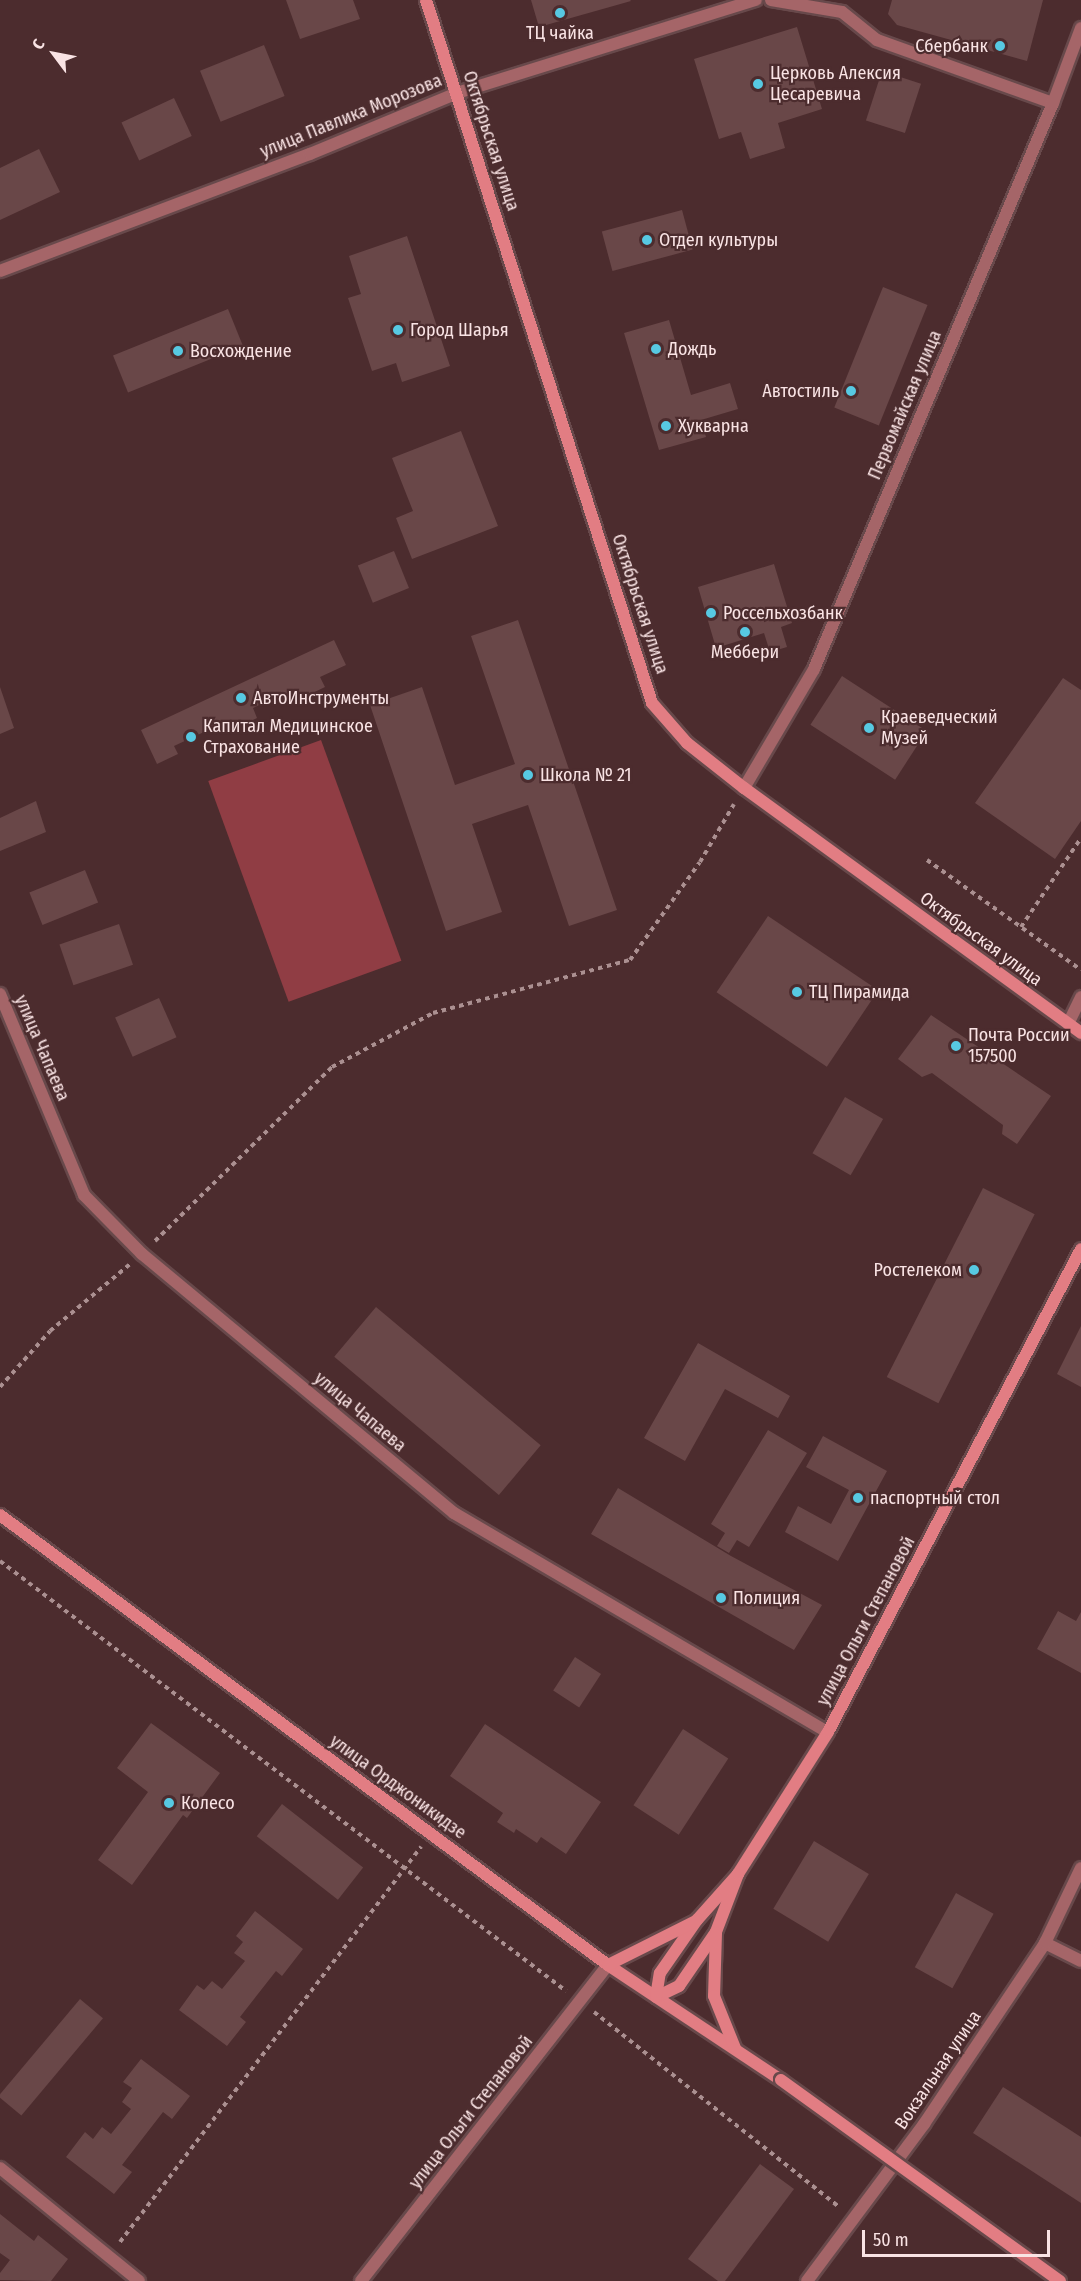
<!DOCTYPE html>
<meta charset="utf-8">
<style>
body{margin:0}
#map{position:relative;width:1081px;height:2281px;overflow:hidden;background:#4c2c2e;font-family:"Fira Sans Condensed",sans-serif}
div>[style]{position:absolute}
.green>*{inset:0;background:#903d44;transform-origin:0 0}
.building>*{inset:0;background:#694748;transform-origin:0 0}
.path>*{height:4px;margin-top:-2px;transform-origin:0;background:repeating-linear-gradient(90deg,#ab9091 0 4.5px,transparent 0 9px)}
.roads{filter:drop-shadow(2px 0 #68494b) drop-shadow(-2px 0 #68494b) drop-shadow(0 2px #68494b) drop-shadow(0 -2px #68494b)}
.lane>*{height:12px;margin:-6px;padding:0 6px;transform-origin:6px;border-radius:6px;background:#a56568}
.street>*{height:12px;margin:-6px;padding:0 6px;transform-origin:6px;border-radius:6px;background:#a56568}
.secondary>*{height:12px;margin:-6px;padding:0 6px;transform-origin:6px;border-radius:6px;background:#e27d83}
.bridges{filter:drop-shadow(2px 0 #68494b) drop-shadow(-2px 0 #68494b) drop-shadow(0 2px #68494b) drop-shadow(0 -2px #68494b)}
.secondary-bridge>*{height:12px;margin:-6px;padding:0 6px;transform-origin:6px;border-radius:6px;background:#e27d83}
.dots>*{width:16px;height:16px;translate:-50% -50%;box-sizing:border-box;border:3px solid #4c2c2e;border-radius:50%}
span{translate:-50% -50%;white-space:nowrap;text-align:center;line-height:1.15;-webkit-text-stroke:4.5px #4c2c2e;paint-order:stroke}
.poi-label{font-size:18px;color:#f9e3e4}
.right{translate:-100% -50%;text-align:right}
.left{translate:0 -50%;text-align:left}
.street-label{font-size:18px;color:#f9e3e4}
.north{position:absolute;left:24px;top:24px;width:60px;height:60px;-webkit-text-stroke:4px #4c2c2e;paint-order:stroke;rotate:302deg;font-size:16px;font-weight:700;line-height:24px;text-align:center;color:#f9e3e4}
.north::after{content:'';display:block;margin:auto;width:21px;height:27px;background:#f9e3e4;clip-path:polygon(50% 0,100% 100%,50% 72%,0 100%)}
.scale{position:absolute;left:862px;top:2230px;width:188px;height:27px;box-sizing:border-box;border:3px solid #f9e3e4;border-top:0;padding-left:8px;font-size:18px;line-height:21px;white-space:nowrap;color:#f9e3e4;-webkit-text-stroke:4px #4c2c2e;paint-order:stroke}
</style>
<div id="map">
<div class="green">
<div style="left:321px;top:740px;width:235px;height:120px;rotate:70deg"></div>
</div>
<div class="building">
<div style="clip-path:polygon(286px 0,353px 0,360px 19px,300px 39px)"></div>
<div style="clip-path:polygon(531px 0,630px 0,631px 1px,539px 27px)"></div>
<div style="clip-path:polygon(892px 0,1043px 0,1027px 61px,897px 25px,888px 14px)"></div>
<div style="clip-path:polygon(797px 27px,822px 109px,778px 123px,785px 148px,750px 159px,741px 132px,719px 139px,694px 59px)"></div>
<div style="left:264px;top:45px;width:55px;height:69px;rotate:68deg"></div>
<div style="left:882px;top:71px;width:41px;height:52px;rotate:18deg"></div>
<div style="left:174px;top:98px;width:42px;height:58px;rotate:65deg"></div>
<div style="clip-path:polygon(39px 149px,60px 192px,0 220px,0 168px)"></div>
<div style="left:682px;top:210px;width:41px;height:83px;rotate:75deg"></div>
<div style="clip-path:polygon(407px 236px,450px 366px,402px 382px,396px 363px,372px 371px,348px 298px,361px 294px,349px 256px)"></div>
<div style="left:883px;top:287px;width:48px;height:130px;rotate:22deg"></div>
<div style="left:228px;top:309px;width:40px;height:124px;rotate:68deg"></div>
<div style="clip-path:polygon(669px 320px,691px 395px,730px 383px,738px 409px,701px 420px,706px 437px,659px 450px,624px 333px)"></div>
<div style="clip-path:polygon(461px 431px,498px 526px,412px 559px,396px 518px,413px 511px,392px 458px)"></div>
<div style="left:394px;top:551px;width:40px;height:39px;rotate:68deg"></div>
<div style="clip-path:polygon(774px 564px,792px 623px,781px 627px,787px 647px,770px 652px,764px 633px,716px 648px,698px 587px)"></div>
<div style="clip-path:polygon(518px 620px,617px 910px,569px 926px,528px 805px,472px 824px,502px 912px,446px 931px,370px 705px,422px 687px,455px 785px,515px 764px,471px 636px)"></div>
<div style="clip-path:polygon(334px 640px,346px 665px,320px 677px,325px 687px,290px 704px,285px 693px,253px 708px,257px 718px,223px 734px,219px 725px,174px 746px,178px 754px,157px 764px,141px 730px)"></div>
<div style="left:842px;top:676px;width:101px;height:58px;rotate:33deg"></div>
<div style="clip-path:polygon(1063px 678px,1081px 690px,1081px 821px,1055px 859px,975px 803px)"></div>
<div style="clip-path:polygon(0 687px,14px 728px,0 734px)"></div>
<div style="clip-path:polygon(36px 801px,46px 832px,0 851px,0 818px)"></div>
<div style="left:85px;top:870px;width:35px;height:60px;rotate:68deg"></div>
<div style="left:768px;top:916px;width:133px;height:92px;rotate:34deg"></div>
<div style="left:119px;top:924px;width:43px;height:63px;rotate:71deg"></div>
<div style="left:159px;top:998px;width:43px;height:48px;rotate:66deg"></div>
<div style="clip-path:polygon(931px 1015px,1051px 1096px,1017px 1144px,1002px 1134px,1003px 1125px,932px 1073px,922px 1077px,898px 1059px)"></div>
<div style="left:845px;top:1097px;width:44px;height:65px;rotate:30deg"></div>
<div style="left:983px;top:1188px;width:58px;height:212px;rotate:27deg"></div>
<div style="left:376px;top:1307px;width:215px;height:65px;rotate:40deg"></div>
<div style="clip-path:polygon(1081px 1326px,1081px 1387px,1057px 1374px)"></div>
<div style="clip-path:polygon(698px 1343px,790px 1396px,778px 1418px,725px 1389px,685px 1461px,644px 1438px)"></div>
<div style="clip-path:polygon(768px 1430px,807px 1453px,749px 1547px,737px 1540px,729px 1553px,717px 1546px,725px 1533px,711px 1524px)"></div>
<div style="clip-path:polygon(823px 1436px,887px 1471px,838px 1561px,785px 1532px,798px 1506px,831px 1524px,849px 1490px,806px 1467px)"></div>
<div style="clip-path:polygon(618px 1488px,731px 1556px,822px 1605px,794px 1650px,591px 1534px)"></div>
<div style="clip-path:polygon(1058px 1611px,1076px 1621px,1081px 1612px,1081px 1673px,1037px 1649px)"></div>
<div style="left:575px;top:1657px;width:31px;height:40px;rotate:33deg"></div>
<div style="clip-path:polygon(151px 1723px,220px 1773px,187px 1818px,183px 1815px,132px 1885px,98px 1860px,148px 1792px,117px 1768px)"></div>
<div style="clip-path:polygon(485px 1724px,601px 1802px,566px 1854px,541px 1837px,537px 1843px,516px 1829px,514px 1833px,497px 1822px,503px 1813px,450px 1776px)"></div>
<div style="left:683px;top:1729px;width:54px;height:91px;rotate:33deg"></div>
<div style="left:282px;top:1804px;width:103px;height:41px;rotate:38deg"></div>
<div style="left:814px;top:1841px;width:64px;height:79px;rotate:31deg"></div>
<div style="left:956px;top:1893px;width:43px;height:85px;rotate:29deg"></div>
<div style="clip-path:polygon(255px 1911px,303px 1949px,282px 1976px,276px 1971px,240px 2017px,246px 2022px,227px 2046px,179px 2010px,197px 1985px,204px 1990px,212px 1981px,222px 1989px,245px 1961px,234px 1953px,243px 1942px,236px 1936px)"></div>
<div style="left:80px;top:1999px;width:30px;height:127px;rotate:40deg"></div>
<div style="clip-path:polygon(141px 2059px,190px 2096px,172px 2119px,163px 2112px,122px 2165px,132px 2172px,114px 2194px,66px 2157px,85px 2132px,93px 2139px,102px 2127px,111px 2134px,131px 2109px,122px 2102px,132px 2088px,123px 2082px)"></div>
<div style="clip-path:polygon(1003px 2087px,1081px 2137px,1081px 2203px,973px 2133px)"></div>
<div style="clip-path:polygon(760px 2164px,794px 2189px,725px 2281px,718px 2281px,688px 2259px)"></div>
<div style="clip-path:polygon(0 2214px,34px 2241px,38px 2235px,68px 2259px,51px 2281px,0 2280px,0 2273px,10px 2260px,0 2253px)"></div>
</div>
<div class="path">
<div style="left:927px;top:860px;width:189px;rotate:35.5deg"></div>
<div style="left:1021px;top:927px;width:107px;rotate:-56deg"></div>
<div style="left:155px;top:1241px;width:248px;rotate:-44.5deg"></div>
<div style="left:332px;top:1067px;width:115px;rotate:-28.1deg"></div>
<div style="left:433px;top:1013px;width:204px;rotate:-15.1deg"></div>
<div style="left:630px;top:960px;width:120px;rotate:-54.5deg"></div>
<div style="left:700px;top:862px;width:67px;rotate:-59.6deg"></div>
<div style="left:0;top:1387px;width:75px;rotate:-48.2deg"></div>
<div style="left:50px;top:1331px;width:104px;rotate:-39.9deg"></div>
<div style="left:0;top:1561px;width:711px;rotate:37.22deg"></div>
<div style="left:594px;top:2012px;width:313px;rotate:38.5deg"></div>
<div style="left:120px;top:2242px;width:497px;rotate:-52.7deg"></div>
</div>
<div class="roads">
<div class="lane">
<div style="left:1045px;top:1943px;width:40px;rotate:26.6deg"></div>
</div>
<div class="street">
<div style="left:771px;top:0;width:72px;rotate:9.6deg"></div>
<div style="left:842px;top:12px;width:45px;rotate:38.7deg"></div>
<div style="left:877px;top:40px;width:187px;rotate:19.7deg"></div>
<div style="left:0;top:271px;width:331px;rotate:-20.7deg"></div>
<div style="left:310px;top:154px;width:159px;rotate:-22.5deg"></div>
<div style="left:457px;top:93px;width:313px;rotate:-17.3deg"></div>
<div style="left:744px;top:788px;width:138px;rotate:-59.5deg"></div>
<div style="left:814px;top:669px;width:614px;rotate:-67.11deg"></div>
<div style="left:1053px;top:103px;width:80px;rotate:-69.5deg"></div>
<div style="left:0;top:994px;width:218px;rotate:67.3deg"></div>
<div style="left:84px;top:1195px;width:83px;rotate:45.5deg"></div>
<div style="left:142px;top:1254px;width:405px;rotate:39.7deg"></div>
<div style="left:454px;top:1513px;width:433px;rotate:30.4deg"></div>
<div style="left:1068px;top:1024px;width:30px;rotate:-64deg"></div>
<div style="left:0;top:2168px;width:179px;rotate:39.1deg"></div>
<div style="left:361px;top:2281px;width:401px;rotate:-52deg"></div>
<div style="left:807px;top:2281px;width:196px;rotate:-53.3deg"></div>
<div style="left:924px;top:2124px;width:218px;rotate:-56.2deg"></div>
<div style="left:1045px;top:1943px;width:83px;rotate:-64.4deg"></div>
</div>
<div class="secondary">
<div style="left:426px;top:0;width:738px;rotate:72.18deg"></div>
<div style="left:652px;top:703px;width:53px;rotate:48.8deg"></div>
<div style="left:687px;top:743px;width:73px;rotate:38.3deg"></div>
<div style="left:744px;top:788px;width:417px;rotate:36deg"></div>
<div style="left:0;top:1515px;width:756px;rotate:36.51deg"></div>
<div style="left:608px;top:1965px;width:208px;rotate:33.6deg"></div>
<div style="left:738px;top:1874px;width:62px;rotate:110.8deg"></div>
<div style="left:716px;top:1932px;width:65px;rotate:124.4deg"></div>
<div style="left:679px;top:1986px;width:25px;rotate:154deg"></div>
<div style="left:656px;top:1997px;width:24px;rotate:-81deg"></div>
<div style="left:660px;top:1973px;width:65px;rotate:-55.1deg"></div>
<div style="left:697px;top:1920px;width:62px;rotate:-48.3deg"></div>
<div style="left:738px;top:1874px;width:168px;rotate:-57.6deg"></div>
<div style="left:828px;top:1732px;width:545px;rotate:-62.35deg"></div>
<div style="left:716px;top:1933px;width:63px;rotate:91.8deg"></div>
<div style="left:714px;top:1996px;width:56px;rotate:68deg"></div>
<div style="left:608px;top:1965px;width:98px;rotate:-26.6deg"></div>
</div>
</div>
<div class="bridges">
<div class="secondary-bridge">
<div style="left:781px;top:2080px;width:344px;rotate:35.8deg"></div>
</div>
</div>
<div class="dots">
<div style="left:560px;top:13px;background:#57c9e2"></div>
<div style="left:1000px;top:46px;background:#57c9e2"></div>
<div style="left:758px;top:84px;background:#57c9e2"></div>
<div style="left:647px;top:240px;background:#57c9e2"></div>
<div style="left:398px;top:330px;background:#57c9e2"></div>
<div style="left:656px;top:349px;background:#57c9e2"></div>
<div style="left:178px;top:351px;background:#57c9e2"></div>
<div style="left:851px;top:391px;background:#57c9e2"></div>
<div style="left:666px;top:426px;background:#57c9e2"></div>
<div style="left:711px;top:613px;background:#57c9e2"></div>
<div style="left:745px;top:632px;background:#57c9e2"></div>
<div style="left:241px;top:698px;background:#57c9e2"></div>
<div style="left:869px;top:728px;background:#57c9e2"></div>
<div style="left:191px;top:737px;background:#57c9e2"></div>
<div style="left:528px;top:775px;background:#57c9e2"></div>
<div style="left:797px;top:992px;background:#57c9e2"></div>
<div style="left:956px;top:1046px;background:#57c9e2"></div>
<div style="left:974px;top:1270px;background:#57c9e2"></div>
<div style="left:858px;top:1498px;background:#57c9e2"></div>
<div style="left:721px;top:1598px;background:#57c9e2"></div>
<div style="left:169px;top:1803px;background:#57c9e2"></div>
</div>
<div class="poi-label">
<span style="left:560px;top:33px">ТЦ чайка</span>
<span class="right" style="left:988px;top:46px">Сбербанк</span>
<span class="left" style="left:770px;top:84px">Церковь Алексия<br>Цесаревича</span>
<span class="left" style="left:659px;top:240px">Отдел культуры</span>
<span class="left" style="left:410px;top:330px">Город Шарья</span>
<span class="left" style="left:668px;top:349px">Дождь</span>
<span class="left" style="left:190px;top:351px">Восхождение</span>
<span class="right" style="left:839px;top:391px">Автостиль</span>
<span class="left" style="left:678px;top:426px">Хукварна</span>
<span class="left" style="left:723px;top:613px">Россельхозбанк</span>
<span style="left:745px;top:652px">Меббери</span>
<span class="left" style="left:253px;top:698px">АвтоИнструменты</span>
<span class="left" style="left:881px;top:728px">Краеведческий<br>Музей</span>
<span class="left" style="left:203px;top:737px">Капитал Медицинское<br>Страхование</span>
<span class="left" style="left:540px;top:775px">Школа № 21</span>
<span class="left" style="left:809px;top:992px">ТЦ Пирамида</span>
<span class="left" style="left:968px;top:1046px">Почта России<br>157500</span>
<span class="right" style="left:962px;top:1270px">Ростелеком</span>
<span class="left" style="left:870px;top:1498px">паспортный стол</span>
<span class="left" style="left:733px;top:1598px">Полиция</span>
<span class="left" style="left:181px;top:1803px">Колесо</span>
</div>
<div class="street-label">
<span style="left:351px;top:116px;rotate:-22deg">улица Павлика Морозова</span>
<span style="left:491px;top:141px;rotate:72deg">Октябрьская улица</span>
<span style="left:905px;top:405px;rotate:-67deg">Первомайская улица</span>
<span style="left:640px;top:604px;rotate:72deg">Октябрьская улица</span>
<span style="left:981px;top:939px;rotate:36deg">Октябрьская улица</span>
<span style="left:42px;top:1048px;rotate:67deg">улица Чапаева</span>
<span style="left:360px;top:1412px;rotate:40deg">улица Чапаева</span>
<span style="left:866px;top:1621px;rotate:-62deg">улица Ольги Степановой</span>
<span style="left:398px;top:1787px;rotate:36deg">улица Орджоникидзе</span>
<span style="left:938px;top:2070px;rotate:-56deg">Вокзальная улица</span>
<span style="left:471px;top:2112px;rotate:-52deg">улица Ольги Степановой</span>
</div>
<div class="north">С</div>
<div class="scale">50 m</div>
</div>
